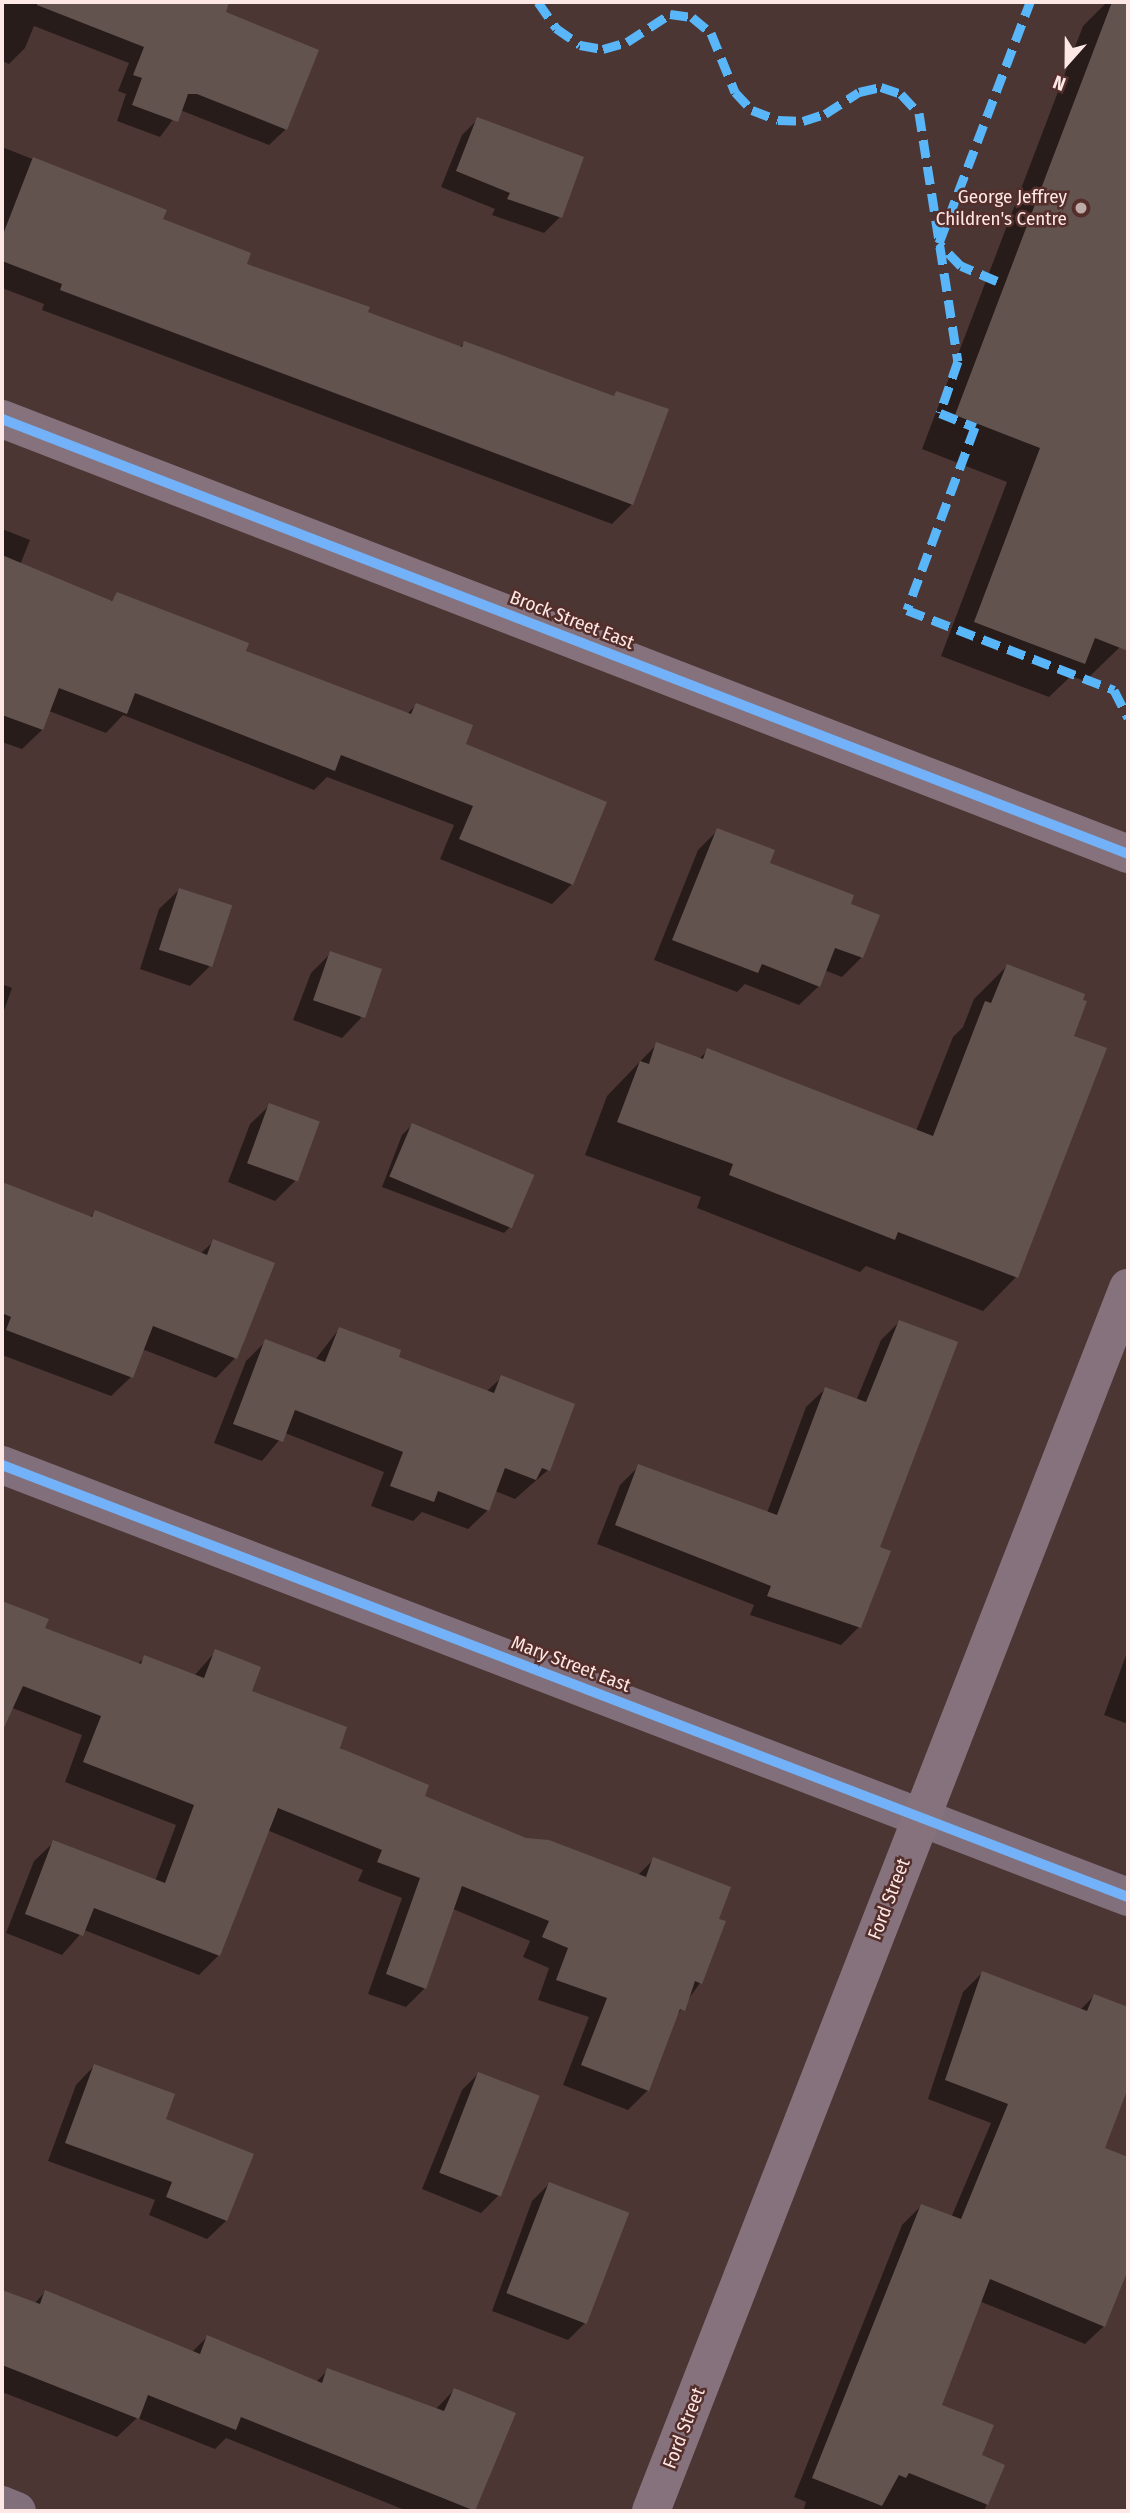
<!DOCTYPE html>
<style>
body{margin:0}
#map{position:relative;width:1130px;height:2513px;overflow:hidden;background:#4b3634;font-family:"Fira Sans Condensed",sans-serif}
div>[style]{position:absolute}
.shadow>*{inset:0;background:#0007}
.building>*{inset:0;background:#63534e;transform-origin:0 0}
.street>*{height:38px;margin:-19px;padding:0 19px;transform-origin:19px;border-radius:19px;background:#81707b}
.secondary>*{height:38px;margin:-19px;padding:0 19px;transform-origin:19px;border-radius:19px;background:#85727c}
.quiet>*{height:9px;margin-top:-4.5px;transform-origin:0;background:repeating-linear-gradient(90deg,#59b6f9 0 18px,transparent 0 27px)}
.cycleway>*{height:10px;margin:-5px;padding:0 5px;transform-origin:5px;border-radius:5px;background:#73b2f8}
.dots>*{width:19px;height:19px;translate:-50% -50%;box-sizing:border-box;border:4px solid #542e2b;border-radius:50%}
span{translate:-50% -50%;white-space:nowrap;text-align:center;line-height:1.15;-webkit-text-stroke:5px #542e2b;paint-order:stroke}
.poi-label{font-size:19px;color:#fde8e6}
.right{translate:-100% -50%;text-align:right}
.street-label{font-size:19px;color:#fde8e6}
.frame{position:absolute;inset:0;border:4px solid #fde8e6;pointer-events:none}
.north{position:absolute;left:1032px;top:28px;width:70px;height:70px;-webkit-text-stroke:5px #542e2b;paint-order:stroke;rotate:201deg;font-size:19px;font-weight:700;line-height:28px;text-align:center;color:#fde8e6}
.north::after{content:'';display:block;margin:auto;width:24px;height:32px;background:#fde8e6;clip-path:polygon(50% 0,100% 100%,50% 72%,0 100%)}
</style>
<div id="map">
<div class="shadow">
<div style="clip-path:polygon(2px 2px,227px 2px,223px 13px,286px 129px,269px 145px,180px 110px,160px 137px,117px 121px,126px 94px,118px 91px,129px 63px,34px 26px,25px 48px,9px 64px,2px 61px)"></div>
<div style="clip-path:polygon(1107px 2px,1128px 2px,1128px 625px,1120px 647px,1085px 681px,1071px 676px,1049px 697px,941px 656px,1007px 482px,922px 449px,1083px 26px)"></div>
<div style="clip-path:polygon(478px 119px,582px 158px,560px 217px,544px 233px,492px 215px,495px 209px,441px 187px,462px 135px)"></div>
<div style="clip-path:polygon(2px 147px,164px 211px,161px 220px,245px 265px,459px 348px,464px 343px,613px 397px,617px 393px,632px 504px,612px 524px,42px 310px,44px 304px,2px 288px)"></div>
<div style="clip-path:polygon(2px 529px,30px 540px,20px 565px,110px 602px,118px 594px,244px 652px,407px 714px,416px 705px,464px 745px,572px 884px,552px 904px,440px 859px,454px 825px,327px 777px,314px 790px,123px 715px,106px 733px,49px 711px,42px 730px,22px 749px,2px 742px)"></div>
<div style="clip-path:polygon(718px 830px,768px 864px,848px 905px,862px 957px,842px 977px,824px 970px,819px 986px,799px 1005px,745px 984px,737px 992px,654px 960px,698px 850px)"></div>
<div style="clip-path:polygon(179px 890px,210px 966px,190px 986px,140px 969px,159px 909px)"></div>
<div style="clip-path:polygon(331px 953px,361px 1018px,342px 1038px,293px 1020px,311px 973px)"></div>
<div style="clip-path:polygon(1007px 966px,1081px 1001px,1072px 1037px,1105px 1049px,1016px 1277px,983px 1311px,866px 1266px,860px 1272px,697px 1208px,701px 1197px,585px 1155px,607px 1096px,657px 1044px,699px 1059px,708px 1050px,916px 1131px,953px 1037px,963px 1027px,974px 999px)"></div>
<div style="clip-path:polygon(2px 984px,12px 988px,2px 1016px)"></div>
<div style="clip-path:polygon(270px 1105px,295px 1181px,275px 1201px,228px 1182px,250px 1124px)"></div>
<div style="clip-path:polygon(412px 1125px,514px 1223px,504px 1233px,382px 1187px,402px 1135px)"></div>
<div style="clip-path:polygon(2px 1184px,89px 1218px,95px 1212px,200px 1254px,214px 1241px,273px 1264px,235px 1358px,216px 1378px,142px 1349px,131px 1377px,111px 1396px,2px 1355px)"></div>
<div style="clip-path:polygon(899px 1322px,877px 1548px,859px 1627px,841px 1645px,750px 1615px,754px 1605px,597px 1544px,620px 1485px,639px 1466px,767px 1513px,806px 1407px,825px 1389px,856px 1401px,881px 1340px)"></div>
<div style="clip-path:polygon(339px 1329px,397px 1358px,486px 1392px,502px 1377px,548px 1470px,515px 1499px,495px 1491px,488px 1510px,468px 1529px,422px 1512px,413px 1521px,371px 1506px,384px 1472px,285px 1433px,262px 1461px,214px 1443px,246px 1361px,266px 1341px,315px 1360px)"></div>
<div style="clip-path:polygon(2px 1602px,46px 1620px,43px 1629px,137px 1665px,145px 1657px,194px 1676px,216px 1651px,249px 1692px,422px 1797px,525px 1839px,637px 1876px,654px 1859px,717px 1920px,700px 1983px,675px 2018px,648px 2090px,628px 2110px,563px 2085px,589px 2017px,538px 2000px,549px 1968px,523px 1957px,530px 1941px,453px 1909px,425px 1988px,406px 2007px,368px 1994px,402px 1898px,358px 1881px,363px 1870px,267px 1830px,219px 1955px,199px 1975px,84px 1930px,62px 1955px,6px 1933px,34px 1861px,54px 1842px,155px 1881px,176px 1825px,65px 1782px,82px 1735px,2px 1704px)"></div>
<div style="clip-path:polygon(1128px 1650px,1128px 1724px,1104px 1715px)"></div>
<div style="clip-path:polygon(982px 1973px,1080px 2010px,1094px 1996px,1128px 2009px,1128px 2076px,1103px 2149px,1128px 2159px,1128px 2265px,1104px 2326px,1085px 2344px,979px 2301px,940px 2406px,980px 2456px,1002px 2466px,984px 2511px,803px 2511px,806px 2502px,794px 2497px,902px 2225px,921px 2206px,951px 2218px,991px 2123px,928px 2099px,963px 1992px)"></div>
<div style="clip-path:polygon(94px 2066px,164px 2120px,251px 2155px,226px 2221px,207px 2239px,149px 2215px,155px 2200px,48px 2161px,76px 2085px)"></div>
<div style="clip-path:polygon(478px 2074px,498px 2196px,481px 2213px,422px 2189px,462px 2090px)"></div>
<div style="clip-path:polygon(549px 2184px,585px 2323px,568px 2340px,492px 2311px,532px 2201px)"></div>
<div style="clip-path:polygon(2px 2291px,34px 2304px,45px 2292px,192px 2352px,207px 2337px,316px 2382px,328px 2370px,435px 2410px,454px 2390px,474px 2511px,407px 2511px,226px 2438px,215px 2449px,137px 2418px,117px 2437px,2px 2392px)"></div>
</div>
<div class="building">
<div style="clip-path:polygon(37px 2px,229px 2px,226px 12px,319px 50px,287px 130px,197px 94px,188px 94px,178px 122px,132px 105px,142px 78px,133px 75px,144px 47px,37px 5px)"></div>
<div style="clip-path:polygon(1112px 2px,1128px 2px,1128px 651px,1095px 638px,1085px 664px,974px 622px,1040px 448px,955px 415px)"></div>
<div style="clip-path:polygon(477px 117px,584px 157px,562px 218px,507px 199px,510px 193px,456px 171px)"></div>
<div style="clip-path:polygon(33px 157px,167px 210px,163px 219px,251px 253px,247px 264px,370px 307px,368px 312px,462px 347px,464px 341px,614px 396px,616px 391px,669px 409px,633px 505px,60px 290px,62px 284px,2px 261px,2px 237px)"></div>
<div style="clip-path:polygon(2px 555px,112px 601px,117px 592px,249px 643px,246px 651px,411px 714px,416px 703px,473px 725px,466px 744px,607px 802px,573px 885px,459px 839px,473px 806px,341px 755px,335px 771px,135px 693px,127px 714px,59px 688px,43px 730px,2px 715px)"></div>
<div style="clip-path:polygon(717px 828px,775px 850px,770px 863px,854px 895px,851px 904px,880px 915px,863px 958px,835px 948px,820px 987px,762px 964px,758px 973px,672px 940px)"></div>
<div style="left:179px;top:888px;width:56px;height:65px;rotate:18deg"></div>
<div style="left:330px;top:951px;width:55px;height:52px;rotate:19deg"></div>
<div style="clip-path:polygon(1007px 964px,1085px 994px,1083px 1000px,1087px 1001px,1074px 1036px,1107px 1048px,1018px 1278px,898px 1232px,895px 1240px,729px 1175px,733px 1164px,617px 1122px,640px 1061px,649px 1064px,656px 1042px,703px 1059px,707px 1048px,933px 1136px,985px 1001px,991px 1003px)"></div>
<div style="left:269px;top:1103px;width:54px;height:64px;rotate:20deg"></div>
<div style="left:412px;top:1123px;width:133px;height:58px;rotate:23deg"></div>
<div style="clip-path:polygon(2px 1182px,92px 1217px,95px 1210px,207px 1255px,213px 1239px,275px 1263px,237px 1359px,153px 1326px,133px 1378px,6px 1330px,11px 1317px,2px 1313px)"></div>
<div style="clip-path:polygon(899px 1320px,958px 1342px,880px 1547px,891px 1551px,861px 1628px,767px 1596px,771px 1586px,615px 1525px,638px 1464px,777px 1515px,825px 1387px,866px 1402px)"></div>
<div style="clip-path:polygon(339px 1327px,401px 1350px,399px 1357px,494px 1393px,501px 1375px,575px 1404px,550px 1471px,542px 1468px,536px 1480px,505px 1468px,489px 1511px,438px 1491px,434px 1502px,390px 1486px,403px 1452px,295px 1410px,283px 1442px,233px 1424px,265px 1339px,325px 1362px)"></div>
<div style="clip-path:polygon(2px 1601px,49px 1619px,45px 1628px,141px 1664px,144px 1655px,204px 1678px,215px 1649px,261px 1667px,252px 1691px,347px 1727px,340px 1748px,429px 1785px,425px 1796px,526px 1838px,549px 1840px,646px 1877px,653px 1857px,731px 1887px,719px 1919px,726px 1921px,702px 1984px,695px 1981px,685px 2011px,680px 2009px,649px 2091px,581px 2065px,607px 1998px,556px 1980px,568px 1948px,542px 1937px,549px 1921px,462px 1886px,426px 1989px,386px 1974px,420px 1878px,377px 1862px,382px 1850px,278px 1808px,220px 1956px,94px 1908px,83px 1936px,25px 1914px,53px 1840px,165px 1883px,194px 1805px,83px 1762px,101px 1716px,23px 1686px,2px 1732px)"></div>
<div style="clip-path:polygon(982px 1971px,1087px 2011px,1094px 1994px,1128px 2007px,1128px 2088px,1105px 2148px,1128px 2157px,1128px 2270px,1105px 2327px,990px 2279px,942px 2405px,994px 2425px,982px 2455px,1005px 2465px,988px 2505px,909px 2473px,906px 2478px,899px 2475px,882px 2506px,812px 2478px,921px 2204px,961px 2219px,1008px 2104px,945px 2080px)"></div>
<div style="clip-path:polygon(94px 2064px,175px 2094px,166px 2119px,254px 2154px,227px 2221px,166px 2197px,172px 2182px,65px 2143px)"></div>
<div style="left:478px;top:2072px;width:66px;height:108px;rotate:21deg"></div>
<div style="left:549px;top:2182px;width:86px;height:119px;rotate:21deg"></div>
<div style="clip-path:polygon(2px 2290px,40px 2304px,45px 2290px,200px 2354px,207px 2335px,322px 2383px,327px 2368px,444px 2411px,454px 2388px,516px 2413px,475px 2511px,241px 2417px,236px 2430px,148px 2395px,139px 2419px,2px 2365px)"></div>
</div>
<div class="street">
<div style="left:2px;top:1465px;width:1206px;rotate:20.99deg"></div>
<div style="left:2px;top:2505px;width:16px;rotate:22deg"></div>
</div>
<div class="secondary">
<div style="left:2px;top:419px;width:1207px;rotate:21.12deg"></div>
<div style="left:651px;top:2511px;width:1313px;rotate:-68.69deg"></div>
</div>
<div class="quiet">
<div style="left:538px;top:2px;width:32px;rotate:55deg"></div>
<div style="left:556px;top:28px;width:29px;rotate:35deg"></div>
<div style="left:580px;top:45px;width:23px;rotate:10deg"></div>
<div style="left:603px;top:49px;width:25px;rotate:-16deg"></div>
<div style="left:627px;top:42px;width:51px;rotate:-33.1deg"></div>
<div style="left:670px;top:14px;width:22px;rotate:8deg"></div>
<div style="left:692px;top:17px;width:25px;rotate:40deg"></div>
<div style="left:711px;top:33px;width:64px;rotate:67.9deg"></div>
<div style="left:735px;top:92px;width:25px;rotate:47deg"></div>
<div style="left:752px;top:110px;width:28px;rotate:21deg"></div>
<div style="left:778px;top:120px;width:25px;rotate:2deg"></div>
<div style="left:803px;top:121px;width:23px;rotate:-18deg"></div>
<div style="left:825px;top:114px;width:40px;rotate:-32.9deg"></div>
<div style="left:859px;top:92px;width:23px;rotate:-13deg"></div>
<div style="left:881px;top:87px;width:21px;rotate:19deg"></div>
<div style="left:901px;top:94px;width:26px;rotate:47deg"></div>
<div style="left:919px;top:113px;width:251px;rotate:81.1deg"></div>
<div style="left:958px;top:361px;width:55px;rotate:109.1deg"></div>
<div style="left:940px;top:413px;width:38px;rotate:22deg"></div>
<div style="left:975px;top:427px;width:195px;rotate:110.4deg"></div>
<div style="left:907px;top:610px;width:222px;rotate:21.1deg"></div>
<div style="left:1114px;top:690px;width:31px;rotate:63deg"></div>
<div style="left:997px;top:281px;width:39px;rotate:-157deg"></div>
<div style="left:961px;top:266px;width:32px;rotate:-134deg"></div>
<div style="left:939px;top:243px;width:258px;rotate:-69.3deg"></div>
</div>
<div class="cycleway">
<div style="left:2px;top:419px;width:1207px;rotate:21.12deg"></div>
<div style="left:2px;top:1465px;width:1206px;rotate:20.99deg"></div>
</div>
<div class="dots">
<div style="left:1081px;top:208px;background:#bfaaa8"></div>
</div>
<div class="poi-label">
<span class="right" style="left:1067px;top:208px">George Jeffrey<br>Children's Centre</span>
</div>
<div class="street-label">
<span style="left:572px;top:620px;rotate:21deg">Brock Street East</span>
<span style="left:571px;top:1664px;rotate:21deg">Mary Street East</span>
<span style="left:889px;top:1899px;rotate:-69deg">Ford Street</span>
<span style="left:684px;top:2428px;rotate:-69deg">Ford Street</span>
</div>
<div class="frame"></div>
<div class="north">N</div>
</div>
